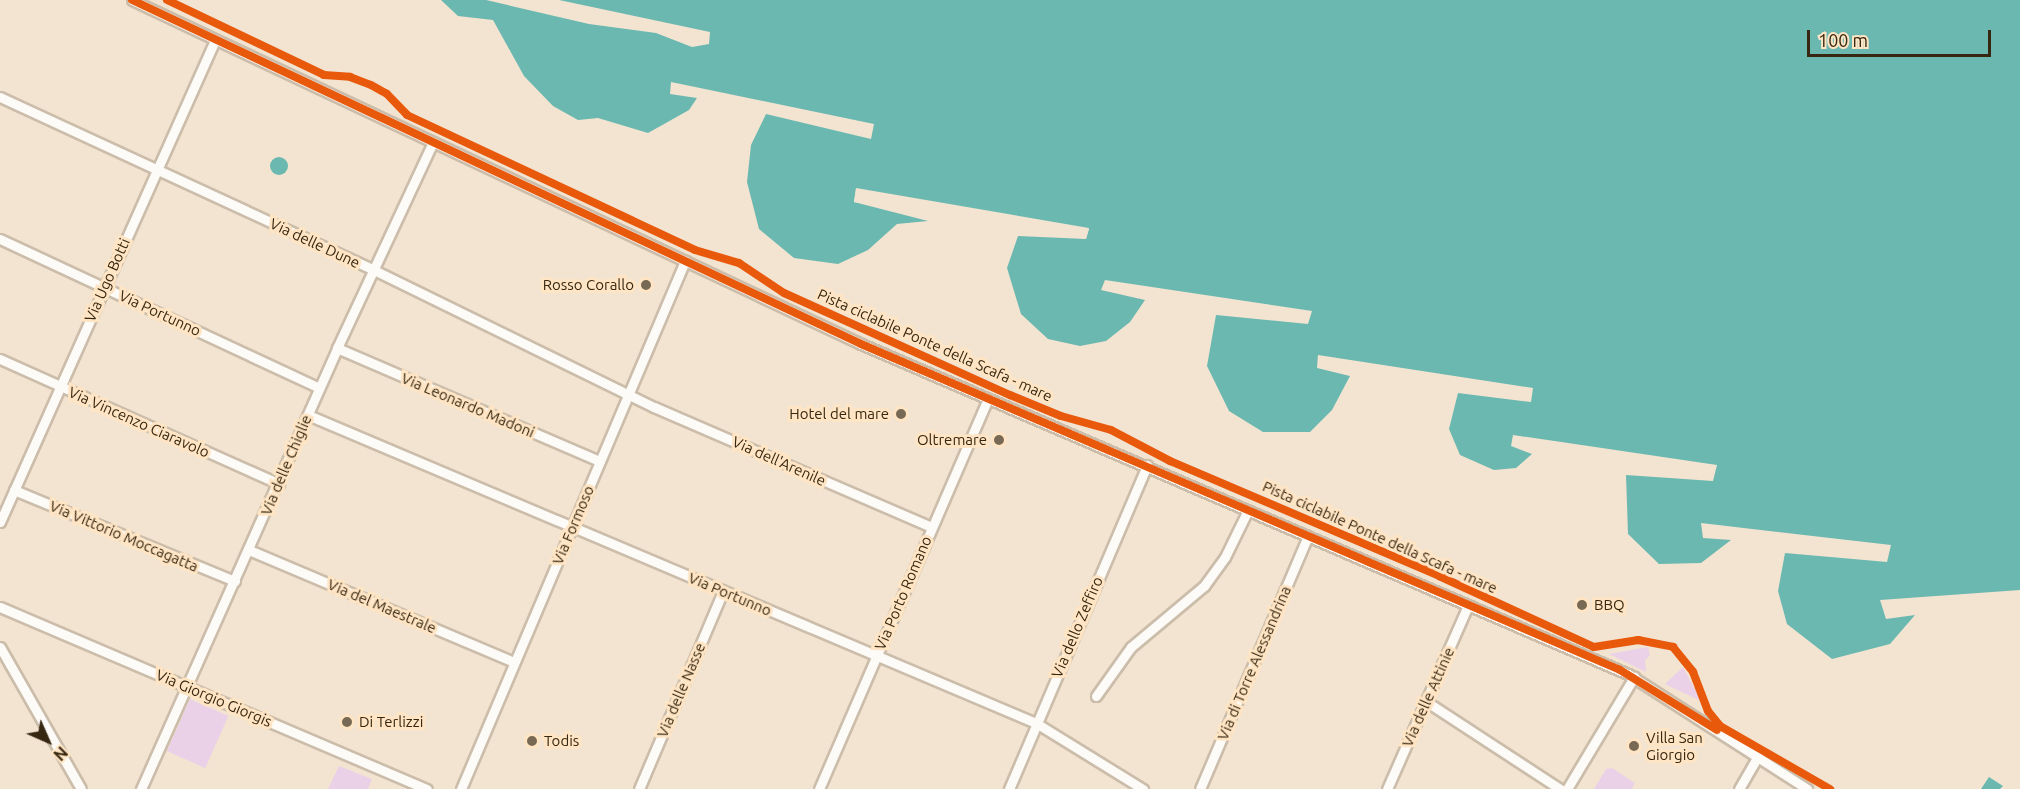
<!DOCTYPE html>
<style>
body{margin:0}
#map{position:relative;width:2020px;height:789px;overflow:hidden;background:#f2e4d1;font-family:Ubuntu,sans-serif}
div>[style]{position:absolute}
.green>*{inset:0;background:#ebd1e7;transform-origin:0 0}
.water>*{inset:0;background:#6bb8b1}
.round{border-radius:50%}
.pier>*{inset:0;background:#f2e4d1}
.roads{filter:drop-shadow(2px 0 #cbbdaa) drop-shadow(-2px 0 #cbbdaa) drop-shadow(0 2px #cbbdaa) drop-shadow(0 -2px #cbbdaa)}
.minor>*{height:9px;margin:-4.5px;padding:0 4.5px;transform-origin:4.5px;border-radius:4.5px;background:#fdfbf8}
.cycleway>*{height:8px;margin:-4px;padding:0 4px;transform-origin:4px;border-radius:4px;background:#e8590c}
.dots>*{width:16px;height:16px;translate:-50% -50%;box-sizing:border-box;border:3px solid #ffe5c4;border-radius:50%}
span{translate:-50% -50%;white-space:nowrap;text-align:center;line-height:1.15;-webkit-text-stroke:6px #ffe5c4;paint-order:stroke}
.street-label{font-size:15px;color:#372710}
.poi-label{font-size:15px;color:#372710}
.right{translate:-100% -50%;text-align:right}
.left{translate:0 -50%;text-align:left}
.north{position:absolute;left:18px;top:711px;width:60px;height:60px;-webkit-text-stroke:4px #ffe5c4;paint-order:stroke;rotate:135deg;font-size:16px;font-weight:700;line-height:24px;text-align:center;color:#372710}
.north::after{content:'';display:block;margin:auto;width:21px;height:27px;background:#372710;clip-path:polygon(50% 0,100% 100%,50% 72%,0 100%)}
.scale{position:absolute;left:1807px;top:30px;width:184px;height:27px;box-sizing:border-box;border:3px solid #372710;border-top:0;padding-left:8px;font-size:18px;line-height:21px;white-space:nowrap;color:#372710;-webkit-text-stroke:4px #ffe5c4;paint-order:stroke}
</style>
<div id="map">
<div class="green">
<div style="clip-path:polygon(1648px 647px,1650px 655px,1645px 661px,1646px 672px,1609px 654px)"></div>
<div style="clip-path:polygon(1683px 667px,1694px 688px,1703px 702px,1665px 684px)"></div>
<div style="left:190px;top:699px;width:42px;height:57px;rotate:24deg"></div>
<div style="clip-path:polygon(339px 766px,372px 779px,368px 789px,328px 789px)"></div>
<div style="clip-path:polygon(1612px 768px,1635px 783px,1632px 789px,1594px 789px,1606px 769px)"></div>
</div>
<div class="water">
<div style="clip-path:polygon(441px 0,486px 0,589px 24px,656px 33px,692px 47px,709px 44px,710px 32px,559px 0,2020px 0,2020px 590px,1880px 600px,1886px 619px,1915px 615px,1890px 644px,1832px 659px,1787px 624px,1778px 591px,1785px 553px,1887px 562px,1891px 545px,1701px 523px,1703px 538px,1731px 540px,1701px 563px,1659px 564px,1628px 534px,1626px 475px,1713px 481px,1717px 465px,1513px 435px,1511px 446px,1532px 454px,1516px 468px,1494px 470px,1460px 455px,1449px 429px,1458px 393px,1531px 402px,1533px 388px,1318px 355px,1317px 368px,1350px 376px,1332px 410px,1310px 432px,1263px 432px,1229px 411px,1207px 366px,1216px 315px,1308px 324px,1312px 311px,1105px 280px,1101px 290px,1145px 300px,1130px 322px,1106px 341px,1080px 346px,1048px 339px,1021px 314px,1007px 268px,1018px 236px,1086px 239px,1089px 229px,856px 189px,854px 202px,928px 221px,897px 224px,868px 250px,838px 264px,794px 258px,759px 229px,747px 182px,751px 145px,766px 114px,871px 139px,874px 124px,671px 82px,670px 94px,697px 98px,689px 110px,648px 133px,598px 118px,578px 120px,553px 106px,524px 76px,493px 20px,458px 16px)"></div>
<div class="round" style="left:270px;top:157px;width:18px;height:18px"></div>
<div style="clip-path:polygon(1989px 777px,2003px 786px,2000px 789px,1981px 789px)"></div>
</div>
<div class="pier">
<div style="clip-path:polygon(856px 188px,1089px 228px,1086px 239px,1059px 235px,1084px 236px,1085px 230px,859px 192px,858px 200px,885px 207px,854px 202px)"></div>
</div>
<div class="roads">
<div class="minor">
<div style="left:132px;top:0;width:806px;rotate:25.26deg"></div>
<div style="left:861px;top:344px;width:835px;rotate:23.28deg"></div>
<div style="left:1628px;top:674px;width:213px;rotate:32.7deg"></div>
<div style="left:0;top:97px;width:412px;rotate:24.8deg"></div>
<div style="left:374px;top:270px;width:312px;rotate:26.1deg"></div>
<div style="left:654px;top:407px;width:302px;rotate:23.4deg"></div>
<div style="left:0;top:239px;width:352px;rotate:25deg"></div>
<div style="left:337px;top:348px;width:286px;rotate:23.3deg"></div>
<div style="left:0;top:359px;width:306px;rotate:24.1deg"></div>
<div style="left:308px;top:415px;width:790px;rotate:22.93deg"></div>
<div style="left:1036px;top:723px;width:126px;rotate:31.7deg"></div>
<div style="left:14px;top:490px;width:239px;rotate:22.4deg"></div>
<div style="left:0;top:522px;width:528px;rotate:-65.96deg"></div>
<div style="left:249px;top:550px;width:288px;rotate:22.9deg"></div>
<div style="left:0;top:607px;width:464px;rotate:23.1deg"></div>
<div style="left:0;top:647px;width:163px;rotate:60.3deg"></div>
<div style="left:1096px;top:696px;width:60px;rotate:-54.5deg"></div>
<div style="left:1131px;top:647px;width:95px;rotate:-39.9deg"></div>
<div style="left:1204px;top:586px;width:36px;rotate:-54deg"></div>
<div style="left:1225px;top:557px;width:52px;rotate:-63.9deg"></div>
<div style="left:1427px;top:702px;width:159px;rotate:33.2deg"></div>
<div style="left:141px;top:789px;width:483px;rotate:-66deg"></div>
<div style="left:337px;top:348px;width:227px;rotate:-65deg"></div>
<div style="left:461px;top:789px;width:574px;rotate:-67.01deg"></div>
<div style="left:639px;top:789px;width:215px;rotate:-67deg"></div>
<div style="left:819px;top:789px;width:425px;rotate:-66.6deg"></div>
<div style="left:1009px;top:789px;width:352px;rotate:-66.9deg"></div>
<div style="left:1200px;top:789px;width:275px;rotate:-66.9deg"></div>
<div style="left:1387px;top:789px;width:201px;rotate:-66.2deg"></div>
<div style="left:1567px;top:789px;width:131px;rotate:-59.1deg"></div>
<div style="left:1739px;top:789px;width:38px;rotate:-60deg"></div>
</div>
</div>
<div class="cycleway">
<div style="left:132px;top:0;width:806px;rotate:25.26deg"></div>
<div style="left:861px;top:344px;width:826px;rotate:23.24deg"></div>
<div style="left:1620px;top:670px;width:114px;rotate:31.7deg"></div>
<div style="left:167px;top:0;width:174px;rotate:25.5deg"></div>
<div style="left:324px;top:75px;width:26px;rotate:4deg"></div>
<div style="left:350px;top:77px;width:22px;rotate:21deg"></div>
<div style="left:371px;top:85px;width:18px;rotate:29deg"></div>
<div style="left:387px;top:94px;width:29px;rotate:46deg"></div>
<div style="left:407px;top:115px;width:318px;rotate:25.1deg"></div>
<div style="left:695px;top:250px;width:46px;rotate:16.5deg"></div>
<div style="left:739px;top:263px;width:54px;rotate:33.7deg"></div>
<div style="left:784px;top:293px;width:248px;rotate:24.3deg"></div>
<div style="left:1010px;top:395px;width:55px;rotate:22.4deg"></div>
<div style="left:1061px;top:416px;width:52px;rotate:15.6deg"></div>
<div style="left:1111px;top:430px;width:67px;rotate:27.7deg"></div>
<div style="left:1170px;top:461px;width:293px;rotate:23.1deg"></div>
<div style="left:1439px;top:576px;width:170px;rotate:24.6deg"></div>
<div style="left:1594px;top:647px;width:45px;rotate:-9deg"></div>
<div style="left:1638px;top:640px;width:36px;rotate:11deg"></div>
<div style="left:1673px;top:647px;width:32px;rotate:51deg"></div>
<div style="left:1693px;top:672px;width:42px;rotate:69deg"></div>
<div style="left:1708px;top:711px;width:19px;rotate:51deg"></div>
<div style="left:1720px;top:726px;width:127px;rotate:29.8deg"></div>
</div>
<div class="dots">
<div style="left:646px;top:285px;background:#786954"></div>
<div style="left:901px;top:414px;background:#786954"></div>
<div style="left:999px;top:440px;background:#786954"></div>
<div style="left:1582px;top:605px;background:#786954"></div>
<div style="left:347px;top:722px;background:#786954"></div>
<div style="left:532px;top:741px;background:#786954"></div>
<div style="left:1634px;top:746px;background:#786954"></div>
</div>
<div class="street-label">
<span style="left:315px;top:243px;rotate:25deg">Via delle Dune</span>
<span style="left:107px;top:280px;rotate:-66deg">Via Ugo Botti</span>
<span style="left:160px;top:313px;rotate:25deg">Via Portunno</span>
<span style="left:935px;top:345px;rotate:24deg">Pista ciclabile Ponte della Scafa - mare</span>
<span style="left:468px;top:405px;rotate:23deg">Via Leonardo Madoni</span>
<span style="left:139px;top:422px;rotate:24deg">Via Vincenzo Ciaravolo</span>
<span style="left:779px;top:461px;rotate:24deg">Via dell'Arenile</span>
<span style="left:286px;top:465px;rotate:-67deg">Via delle Chiglie</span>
<span style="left:573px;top:525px;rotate:-67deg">Via Formoso</span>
<span style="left:124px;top:536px;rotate:23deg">Via Vittorio Moccagatta</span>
<span style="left:1380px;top:537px;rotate:24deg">Pista ciclabile Ponte della Scafa - mare</span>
<span style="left:903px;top:593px;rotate:-67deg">Via Porto Romano</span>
<span style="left:730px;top:594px;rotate:23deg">Via Portunno</span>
<span style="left:382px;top:606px;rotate:23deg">Via del Maestrale</span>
<span style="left:1077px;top:627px;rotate:-67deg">Via dello Zeffiro</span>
<span style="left:1254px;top:663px;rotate:-67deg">Via di Torre Alessandrina</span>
<span style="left:681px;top:690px;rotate:-67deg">Via delle Nasse</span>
<span style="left:1428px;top:697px;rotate:-66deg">Via delle Attinie</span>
<span style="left:214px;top:698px;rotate:23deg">Via Giorgio Giorgis</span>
</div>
<div class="poi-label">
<span class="right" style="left:634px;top:285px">Rosso Corallo</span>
<span class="right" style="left:889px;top:414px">Hotel del mare</span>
<span class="right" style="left:987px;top:440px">Oltremare</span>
<span class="left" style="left:1594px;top:605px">BBQ</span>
<span class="left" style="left:359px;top:722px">Di Terlizzi</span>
<span class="left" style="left:1646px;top:746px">Villa San<br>Giorgio</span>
<span class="left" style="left:544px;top:741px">Todis</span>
</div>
<div class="north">N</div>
<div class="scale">100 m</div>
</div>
